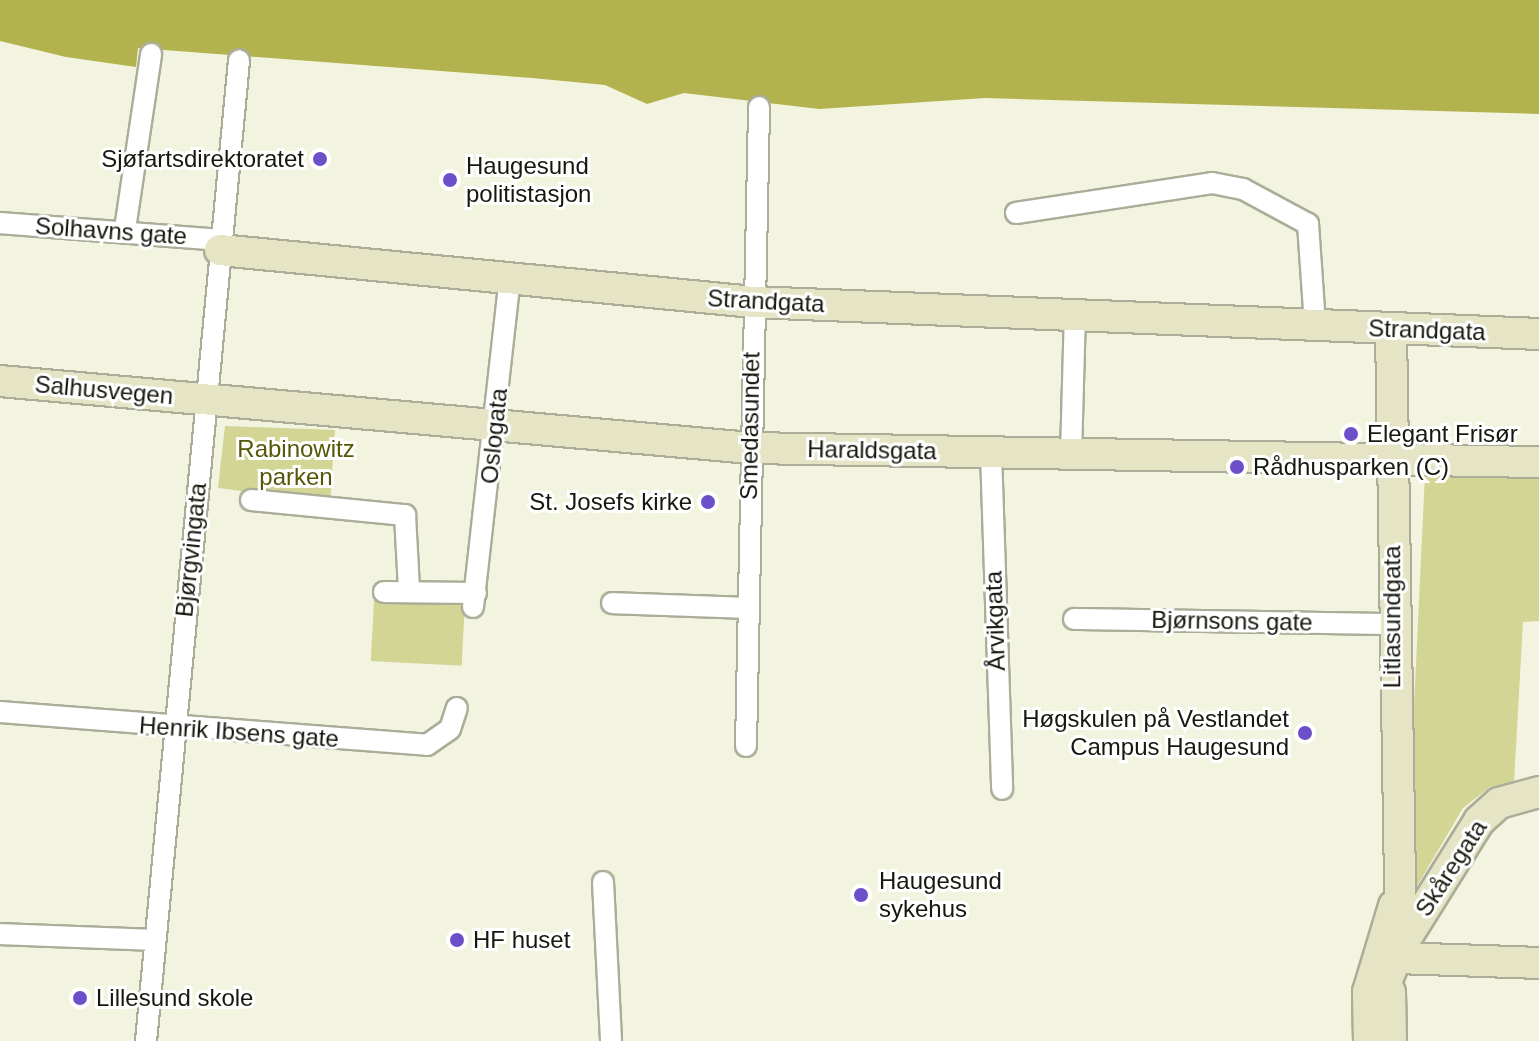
<!DOCTYPE html>
<meta charset="utf-8">
<style>
body{margin:0}
#map{position:relative;width:1539px;height:1041px;overflow:hidden;background:#f3f4df;font-family:Helvetica,sans-serif}
div>[style]{position:absolute}
.green>*{inset:0;background:#d3d595;transform-origin:0 0}
.water>*{inset:0;background:#b2b34e}
.roads{filter:drop-shadow(2px 0 #abad99) drop-shadow(-2px 0 #abad99) drop-shadow(0 2px #abad99) drop-shadow(0 -2px #abad99)}
.street>*{height:20px;margin:-10px;padding:0 10px;transform-origin:10px;border-radius:10px;background:#fff}
.secondary>*{height:30px;margin:-15px;padding:0 15px;transform-origin:15px;border-radius:15px;background:#e5e5c6}
.dots>*{width:22px;height:22px;translate:-50% -50%;box-sizing:border-box;border:4px solid #fff;border-radius:50%}
span{translate:-50% -50%;white-space:nowrap;text-align:center;line-height:1.15;-webkit-text-stroke:6px #fff;paint-order:stroke}
.poi-label{font-size:24px;color:#16170f}
.right{translate:-100% -50%;text-align:right}
.left{translate:0 -50%;text-align:left}
.street-label{font-size:24px;color:#16170f}
.park-label{font-size:24px;color:#575608}
</style>
<div id="map">
<div class="green">
<div style="clip-path:polygon(225px 426px,335px 430px,330px 503px,218px 488px)"></div>
<div style="clip-path:polygon(1425px 474px,1539px 475px,1539px 621px,1523px 622px,1514px 783px,1490px 787px,1463px 808px,1414px 891px,1411px 769px)"></div>
<div style="left:374px;top:599px;width:91px;height:62px;rotate:3deg"></div>
</div>
<div class="water">
<div style="clip-path:polygon(0 0,1539px 0,1539px 114px,985px 98px,819px 109px,684px 93px,647px 104px,605px 85px,532px 78px,138px 48px,136px 67px,66px 57px,0 41px)"></div>
</div>
<div class="roads">
<div class="street">
<div style="left:1016px;top:213px;width:198px;rotate:-8.7deg"></div>
<div style="left:1212px;top:183px;width:32px;rotate:11deg"></div>
<div style="left:1243px;top:189px;width:74px;rotate:28.3deg"></div>
<div style="left:1308px;top:224px;width:101px;rotate:86deg"></div>
<div style="left:0;top:223px;width:222px;rotate:4.4deg"></div>
<div style="left:125px;top:229px;width:177px;rotate:-81.5deg"></div>
<div style="left:991px;top:452px;width:337px;rotate:88.1deg"></div>
<div style="left:1071px;top:455px;width:141px;rotate:-88.4deg"></div>
<div style="left:251px;top:500px;width:155px;rotate:5.6deg"></div>
<div style="left:405px;top:515px;width:73px;rotate:86.9deg"></div>
<div style="left:384px;top:592px;width:92px;rotate:0.6deg"></div>
<div style="left:612px;top:603px;width:134px;rotate:2.1deg"></div>
<div style="left:473px;top:607px;width:330px;rotate:-83.6deg"></div>
<div style="left:1074px;top:619px;width:317px;rotate:0.9deg"></div>
<div style="left:0;top:712px;width:428px;rotate:4.4deg"></div>
<div style="left:427px;top:745px;width:28px;rotate:-35deg"></div>
<div style="left:450px;top:729px;width:22px;rotate:-72deg"></div>
<div style="left:746px;top:746px;width:639px;rotate:-88.83deg"></div>
<div style="left:603px;top:882px;width:159px;rotate:87.1deg"></div>
<div style="left:0;top:934px;width:153px;rotate:2.2deg"></div>
<div style="left:146px;top:1041px;width:985px;rotate:-84.58deg"></div>
</div>
<div class="secondary">
<div style="left:220px;top:250px;width:536px;rotate:5.57deg"></div>
<div style="left:753px;top:302px;width:787px;rotate:2.33deg"></div>
<div style="left:1391px;top:329px;width:617px;rotate:89.07deg"></div>
<div style="left:0;top:381px;width:753px;rotate:5.1deg"></div>
<div style="left:750px;top:448px;width:789px;rotate:1.02deg"></div>
<div style="left:1397px;top:958px;width:142px;rotate:2deg"></div>
<div style="left:1390px;top:992px;width:49px;rotate:88.8deg"></div>
<div style="left:1371px;top:1019px;width:79px;rotate:-67.7deg"></div>
<div style="left:1401px;top:946px;width:147px;rotate:-58deg"></div>
<div style="left:1479px;top:821px;width:27px;rotate:-42deg"></div>
<div style="left:1499px;top:803px;width:41px;rotate:-15.4deg"></div>
<div style="left:1369px;top:1041px;width:49px;rotate:-91.2deg"></div>
<div style="left:1368px;top:992px;width:90px;rotate:-73.2deg"></div>
</div>
</div>
<div class="dots">
<div style="left:320px;top:159px;background:#6c50c9"></div>
<div style="left:450px;top:180px;background:#6c50c9"></div>
<div style="left:1351px;top:434px;background:#6c50c9"></div>
<div style="left:1237px;top:467px;background:#6c50c9"></div>
<div style="left:708px;top:502px;background:#6c50c9"></div>
<div style="left:1305px;top:733px;background:#6c50c9"></div>
<div style="left:861px;top:895px;background:#6c50c9"></div>
<div style="left:457px;top:940px;background:#6c50c9"></div>
<div style="left:80px;top:998px;background:#6c50c9"></div>
</div>
<div class="poi-label">
<span class="right" style="left:304px;top:159px">Sjøfartsdirektoratet</span>
<span class="left" style="left:466px;top:180px">Haugesund<br>politistasjon</span>
<span class="left" style="left:1367px;top:434px">Elegant Frisør</span>
<span class="left" style="left:1253px;top:467px">Rådhusparken (C)</span>
<span class="right" style="left:692px;top:502px">St. Josefs kirke</span>
<span class="right" style="left:1289px;top:733px">Høgskulen på Vestlandet<br>Campus Haugesund</span>
<span class="left" style="left:879px;top:895px">Haugesund<br>sykehus</span>
<span class="left" style="left:473px;top:940px">HF huset</span>
<span class="left" style="left:96px;top:998px">Lillesund skole</span>
</div>
<div class="street-label">
<span style="left:111px;top:231px;rotate:4deg">Solhavns gate</span>
<span style="left:766px;top:301px;rotate:3deg">Strandgata</span>
<span style="left:1427px;top:330px;rotate:2deg">Strandgata</span>
<span style="left:104px;top:390px;rotate:5deg">Salhusvegen</span>
<span style="left:750px;top:426px;rotate:-89deg">Smedasundet</span>
<span style="left:494px;top:436px;rotate:-84deg">Oslogata</span>
<span style="left:872px;top:450px;rotate:1deg">Haraldsgata</span>
<span style="left:191px;top:550px;rotate:-84deg">Bjørgvingata</span>
<span style="left:1392px;top:617px;rotate:-90deg">Litlasundgata</span>
<span style="left:995px;top:621px;rotate:-92deg">Årvikgata</span>
<span style="left:1232px;top:621px;rotate:1deg">Bjørnsons gate</span>
<span style="left:239px;top:732px;rotate:4deg">Henrik Ibsens gate</span>
<span style="left:1451px;top:868px;rotate:-57deg">Skåregata</span>
</div>
<div class="park-label">
<span style="left:296px;top:463px">Rabinowitz<br>parken</span>
</div>
</div>
